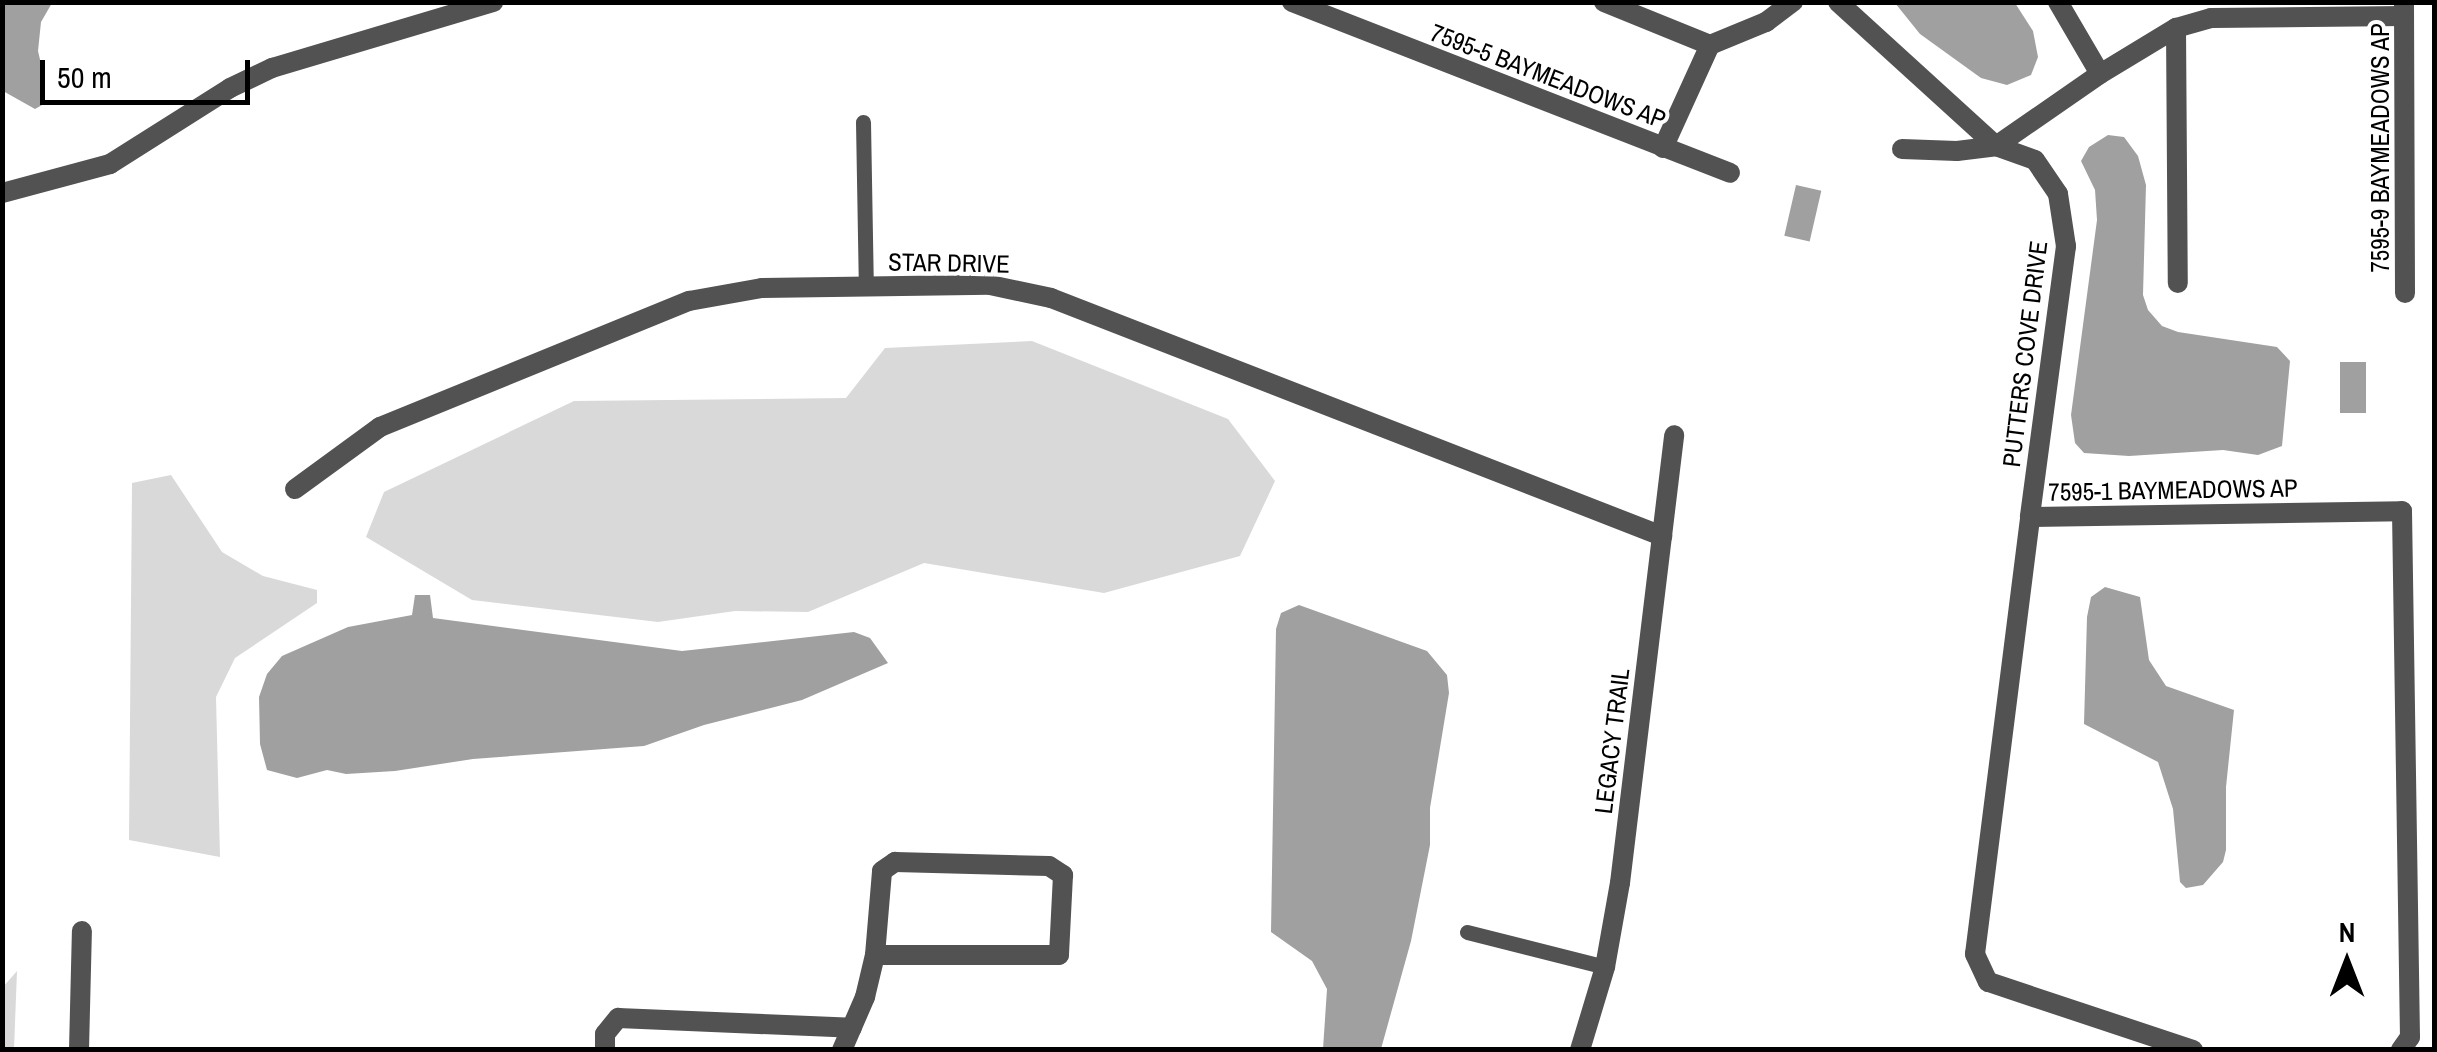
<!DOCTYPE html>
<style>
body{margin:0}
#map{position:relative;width:2437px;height:1052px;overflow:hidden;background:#fff;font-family:"Archivo Narrow",sans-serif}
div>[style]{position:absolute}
.green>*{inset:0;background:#d9d9d9}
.water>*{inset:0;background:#a0a0a0;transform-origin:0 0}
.lane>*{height:15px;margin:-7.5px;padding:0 7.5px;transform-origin:7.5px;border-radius:7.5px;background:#525252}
.street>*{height:20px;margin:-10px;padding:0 10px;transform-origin:10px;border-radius:10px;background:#525252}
span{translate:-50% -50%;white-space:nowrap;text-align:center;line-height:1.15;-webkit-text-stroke:8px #fff;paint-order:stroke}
.street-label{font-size:25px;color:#000}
.frame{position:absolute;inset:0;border:5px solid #000;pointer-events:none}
.north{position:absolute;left:2297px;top:912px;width:100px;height:100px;-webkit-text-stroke:8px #fff;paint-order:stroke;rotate:0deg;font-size:28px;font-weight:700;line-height:40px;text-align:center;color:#000}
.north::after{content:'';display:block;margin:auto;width:35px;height:45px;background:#000;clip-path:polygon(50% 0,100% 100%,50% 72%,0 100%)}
.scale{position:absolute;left:40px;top:60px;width:210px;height:45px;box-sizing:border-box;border:5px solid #000;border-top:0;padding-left:12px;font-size:30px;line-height:35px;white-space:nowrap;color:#000;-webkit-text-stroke:8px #fff;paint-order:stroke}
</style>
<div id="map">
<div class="green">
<div style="clip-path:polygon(1032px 341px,1228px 419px,1275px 481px,1240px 556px,1104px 593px,924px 563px,808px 612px,735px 611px,658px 622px,472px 600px,366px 537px,384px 492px,574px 401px,846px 398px,885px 348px)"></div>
<div style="clip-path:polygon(171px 475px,222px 552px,263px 576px,317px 590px,317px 603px,235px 658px,216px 697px,220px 857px,129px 840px,132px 483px)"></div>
<div style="clip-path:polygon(17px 971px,14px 1049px,3px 1049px,3px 987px)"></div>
</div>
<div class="water">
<div style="clip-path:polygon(3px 2px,52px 3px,41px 22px,38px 51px,45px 81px,42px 105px,35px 109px,3px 91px)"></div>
<div style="clip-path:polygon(1895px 3px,2015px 3px,2033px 31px,2038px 57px,2031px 75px,2007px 85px,1981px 78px,1920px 34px)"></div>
<div style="clip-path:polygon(2108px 135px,2124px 137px,2138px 156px,2146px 185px,2143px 295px,2148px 310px,2162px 326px,2178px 332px,2277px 347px,2290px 361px,2282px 446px,2258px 455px,2223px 450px,2129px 456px,2084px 453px,2075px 443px,2071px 415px,2097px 220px,2095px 190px,2081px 161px,2089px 147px)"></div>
<div style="left:1796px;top:185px;width:26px;height:52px;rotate:13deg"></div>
<div style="left:2340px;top:362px;width:26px;height:51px"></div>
<div style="clip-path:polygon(2105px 587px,2140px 597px,2149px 660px,2166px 686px,2234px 710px,2226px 787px,2226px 850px,2223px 862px,2203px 885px,2186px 888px,2180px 882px,2173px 809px,2158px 762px,2084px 724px,2087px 617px,2091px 597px)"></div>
<div style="clip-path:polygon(415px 595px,430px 595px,433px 618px,682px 651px,854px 632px,870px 638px,888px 663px,802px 700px,704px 725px,644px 746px,473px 759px,395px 771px,346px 774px,327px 770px,297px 778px,267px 770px,260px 744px,259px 697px,267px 674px,282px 656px,348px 627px,412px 615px)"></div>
<div style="clip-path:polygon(1299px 605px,1427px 651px,1447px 675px,1449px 693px,1430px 808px,1430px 845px,1411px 941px,1381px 1049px,1323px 1049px,1327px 989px,1312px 961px,1271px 932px,1276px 629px,1281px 613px)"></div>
</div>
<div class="lane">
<div style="left:863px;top:122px;width:165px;rotate:89deg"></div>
<div style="left:1467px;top:932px;width:142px;rotate:14.2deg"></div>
</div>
<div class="street">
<div style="left:1292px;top:2px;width:470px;rotate:21.3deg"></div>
<div style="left:1604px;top:2px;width:114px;rotate:22.1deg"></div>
<div style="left:1710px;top:45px;width:61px;rotate:-22.3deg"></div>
<div style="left:1766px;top:22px;width:34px;rotate:-37deg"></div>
<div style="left:1838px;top:2px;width:214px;rotate:42.3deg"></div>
<div style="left:1996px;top:146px;width:41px;rotate:19.7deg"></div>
<div style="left:2035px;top:160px;width:41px;rotate:55.9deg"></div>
<div style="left:2058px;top:194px;width:53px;rotate:81.3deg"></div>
<div style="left:2066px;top:246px;width:273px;rotate:97.6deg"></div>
<div style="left:2058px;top:2px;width:83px;rotate:59.7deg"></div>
<div style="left:2404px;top:5px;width:288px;rotate:89.8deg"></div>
<div style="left:2176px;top:28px;width:255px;rotate:89.6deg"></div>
<div style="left:1663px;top:148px;width:113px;rotate:-65.5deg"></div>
<div style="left:1902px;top:149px;width:55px;rotate:2.1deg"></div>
<div style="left:1957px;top:151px;width:39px;rotate:-7deg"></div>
<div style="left:1996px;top:146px;width:126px;rotate:-34.7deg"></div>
<div style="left:2100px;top:74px;width:89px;rotate:-31.2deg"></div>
<div style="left:2176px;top:28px;width:36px;rotate:-16deg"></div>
<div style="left:2211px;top:18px;width:193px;rotate:-0.6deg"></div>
<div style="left:2px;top:193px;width:112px;rotate:-15deg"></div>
<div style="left:110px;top:164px;width:142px;rotate:-32.3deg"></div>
<div style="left:230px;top:88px;width:47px;rotate:-25.5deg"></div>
<div style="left:272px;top:68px;width:231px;rotate:-16.6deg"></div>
<div style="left:295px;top:489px;width:105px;rotate:-36.1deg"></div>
<div style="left:380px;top:427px;width:334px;rotate:-22.2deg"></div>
<div style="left:689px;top:301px;width:74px;rotate:-10.1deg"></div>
<div style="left:762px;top:288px;width:228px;rotate:-0.8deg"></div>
<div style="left:990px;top:285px;width:62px;rotate:12deg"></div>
<div style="left:1051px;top:298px;width:656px;rotate:21.28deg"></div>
<div style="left:895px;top:862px;width:154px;rotate:1.5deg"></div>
<div style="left:1049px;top:866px;width:17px;rotate:33deg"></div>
<div style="left:1063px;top:875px;width:80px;rotate:92.9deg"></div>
<div style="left:1059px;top:955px;width:184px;rotate:180deg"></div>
<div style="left:875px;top:955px;width:84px;rotate:-85.2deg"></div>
<div style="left:882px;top:871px;width:16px;rotate:-35deg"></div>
<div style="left:79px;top:1050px;width:119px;rotate:-88.6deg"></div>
<div style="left:605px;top:1050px;width:16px;rotate:-90deg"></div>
<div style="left:605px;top:1034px;width:21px;rotate:-51deg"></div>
<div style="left:618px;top:1018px;width:234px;rotate:2.4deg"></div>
<div style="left:842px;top:1050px;width:58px;rotate:-66.5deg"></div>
<div style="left:865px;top:997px;width:43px;rotate:-76.6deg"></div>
<div style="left:1580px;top:1050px;width:87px;rotate:-73.2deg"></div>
<div style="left:1605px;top:967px;width:85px;rotate:-79.9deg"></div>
<div style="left:1620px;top:883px;width:451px;rotate:-83.1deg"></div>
<div style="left:2193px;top:1050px;width:216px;rotate:-161.6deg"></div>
<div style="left:1988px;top:982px;width:31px;rotate:-115deg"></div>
<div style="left:1975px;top:954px;width:440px;rotate:-82.8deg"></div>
<div style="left:2030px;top:517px;width:372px;rotate:-0.9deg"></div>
<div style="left:2402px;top:511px;width:526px;rotate:89.13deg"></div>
<div style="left:2410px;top:1037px;width:16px;rotate:125deg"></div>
</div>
<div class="street-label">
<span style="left:1548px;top:76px;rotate:21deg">7595-5 BAYMEADOWS AP</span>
<span style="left:2380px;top:148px;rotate:-90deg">7595-9 BAYMEADOWS AP</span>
<span style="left:949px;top:263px;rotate:1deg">STAR DRIVE</span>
<span style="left:2025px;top:354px;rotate:-83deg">PUTTERS COVE DRIVE</span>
<span style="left:2173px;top:490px;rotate:-1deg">7595-1 BAYMEADOWS AP</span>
<span style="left:1612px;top:741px;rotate:-83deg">LEGACY TRAIL</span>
</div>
<div class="frame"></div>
<div class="north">N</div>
<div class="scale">50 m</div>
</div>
